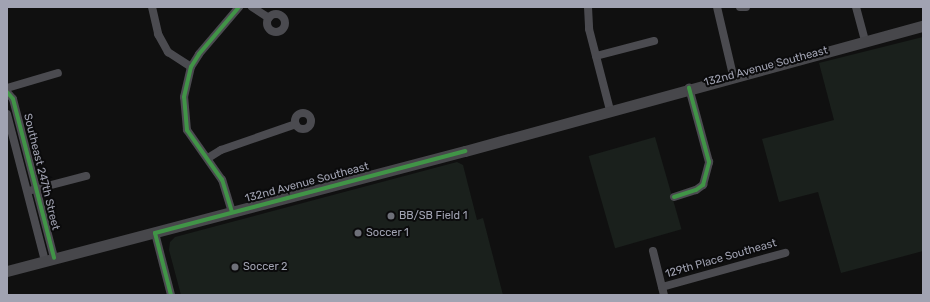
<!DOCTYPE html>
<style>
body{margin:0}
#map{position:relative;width:930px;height:302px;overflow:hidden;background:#101010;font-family:Rubik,sans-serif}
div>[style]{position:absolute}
.green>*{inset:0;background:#1a201c;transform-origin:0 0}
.minor>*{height:8px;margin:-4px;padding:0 4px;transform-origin:4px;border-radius:4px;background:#4b4b50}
.minor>.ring{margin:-4px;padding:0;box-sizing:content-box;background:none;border:8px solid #4b4b50;border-radius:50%}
.major>*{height:11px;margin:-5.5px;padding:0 5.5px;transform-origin:5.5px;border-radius:5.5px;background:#47474b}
.cycleway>*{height:4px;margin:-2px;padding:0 2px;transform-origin:2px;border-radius:2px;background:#419447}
.dots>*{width:11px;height:11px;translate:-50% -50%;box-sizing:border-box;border:2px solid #0b0b0c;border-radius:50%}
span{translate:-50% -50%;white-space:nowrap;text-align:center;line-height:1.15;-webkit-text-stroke:4px #0b0b0c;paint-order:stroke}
.street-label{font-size:11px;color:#a1a3b2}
.poi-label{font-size:11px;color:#a1a3b2}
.left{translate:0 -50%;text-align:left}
.frame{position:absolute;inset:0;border:8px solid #a1a3b2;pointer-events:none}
</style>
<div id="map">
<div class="green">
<div style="clip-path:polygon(923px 37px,923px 251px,841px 273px,818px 192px,779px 202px,762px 139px,834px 120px,819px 63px)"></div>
<div style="left:655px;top:137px;width:96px;height:69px;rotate:74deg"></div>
<div style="clip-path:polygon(457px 162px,463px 165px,477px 220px,483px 218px,503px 295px,181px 295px,169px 250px,170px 242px,175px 237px)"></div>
</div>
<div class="minor">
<div style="left:152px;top:7px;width:28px;rotate:77deg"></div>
<div style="left:158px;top:34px;width:21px;rotate:61deg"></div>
<div style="left:168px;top:52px;width:27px;rotate:33deg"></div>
<div style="left:252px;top:7px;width:20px;rotate:33deg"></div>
<div style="left:588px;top:7px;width:22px;rotate:87deg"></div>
<div style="left:589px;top:29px;width:84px;rotate:75.5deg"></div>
<div style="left:717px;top:7px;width:70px;rotate:76.8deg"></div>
<div style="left:740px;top:7px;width:6px"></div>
<div style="left:856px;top:7px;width:35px;rotate:75deg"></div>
<div class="ring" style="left:267px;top:14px;width:10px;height:10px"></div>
<div style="left:596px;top:56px;width:60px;rotate:-14.5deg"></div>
<div style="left:7px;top:88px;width:53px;rotate:-16.4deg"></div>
<div style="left:7px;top:92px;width:9px;rotate:49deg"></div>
<div style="left:13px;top:99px;width:164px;rotate:75.5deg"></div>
<div class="ring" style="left:295px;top:113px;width:8px;height:8px"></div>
<div style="left:7px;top:114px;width:152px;rotate:75.5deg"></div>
<div style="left:208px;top:158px;width:15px;rotate:-32deg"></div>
<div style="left:221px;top:150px;width:79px;rotate:-19.1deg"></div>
<div style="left:32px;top:190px;width:56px;rotate:-14.5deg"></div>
<div style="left:674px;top:197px;width:23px;rotate:-18deg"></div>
<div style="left:696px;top:190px;width:9px;rotate:-36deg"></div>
<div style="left:703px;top:185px;width:24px;rotate:-75deg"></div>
<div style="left:709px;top:162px;width:77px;rotate:-105.1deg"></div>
<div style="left:232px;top:212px;width:34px;rotate:-107deg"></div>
<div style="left:222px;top:180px;width:61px;rotate:-125deg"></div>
<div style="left:187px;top:130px;width:33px;rotate:-95deg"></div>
<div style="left:184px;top:97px;width:31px;rotate:-77deg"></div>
<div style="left:191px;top:67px;width:15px;rotate:-58deg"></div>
<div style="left:199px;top:54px;width:62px;rotate:-49.6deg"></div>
<div style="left:155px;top:233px;width:64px;rotate:75.5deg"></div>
<div style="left:653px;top:251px;width:45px;rotate:76deg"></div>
<div style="left:662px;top:287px;width:128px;rotate:-15.5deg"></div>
</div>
<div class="major">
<div style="left:7px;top:271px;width:473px;rotate:-14.7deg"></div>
<div style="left:465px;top:151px;width:475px;rotate:-15.3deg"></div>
</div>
<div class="cycleway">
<div style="left:7px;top:92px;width:9px;rotate:49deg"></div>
<div style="left:13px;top:99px;width:164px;rotate:75.5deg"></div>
<div style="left:674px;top:197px;width:23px;rotate:-18deg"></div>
<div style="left:696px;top:190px;width:9px;rotate:-36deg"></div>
<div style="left:703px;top:185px;width:24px;rotate:-75deg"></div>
<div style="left:709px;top:162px;width:77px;rotate:-105.1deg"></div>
<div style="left:232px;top:212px;width:34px;rotate:-107deg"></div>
<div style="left:222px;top:180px;width:61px;rotate:-125deg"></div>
<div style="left:187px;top:130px;width:33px;rotate:-95deg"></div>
<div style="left:184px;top:97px;width:31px;rotate:-77deg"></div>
<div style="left:191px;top:67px;width:15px;rotate:-58deg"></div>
<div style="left:199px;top:54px;width:62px;rotate:-49.6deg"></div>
<div style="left:171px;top:295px;width:64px;rotate:-104.5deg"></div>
<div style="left:155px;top:233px;width:321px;rotate:-14.8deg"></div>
</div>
<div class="dots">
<div style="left:391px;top:216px;background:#6e7079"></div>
<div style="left:358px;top:233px;background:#6e7079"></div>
<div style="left:235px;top:267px;background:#6e7079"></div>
</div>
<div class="street-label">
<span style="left:766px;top:67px;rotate:-15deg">132nd Avenue Southeast</span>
<span style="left:41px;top:172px;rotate:76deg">Southeast 247th Street</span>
<span style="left:307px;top:183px;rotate:-15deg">132nd Avenue Southeast</span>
<span style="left:721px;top:259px;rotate:-16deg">129th Place Southeast</span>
</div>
<div class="poi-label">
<span class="left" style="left:399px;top:216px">BB/SB Field 1</span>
<span class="left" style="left:366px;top:233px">Soccer 1</span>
<span class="left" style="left:243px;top:267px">Soccer 2</span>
</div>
<div class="frame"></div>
</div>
